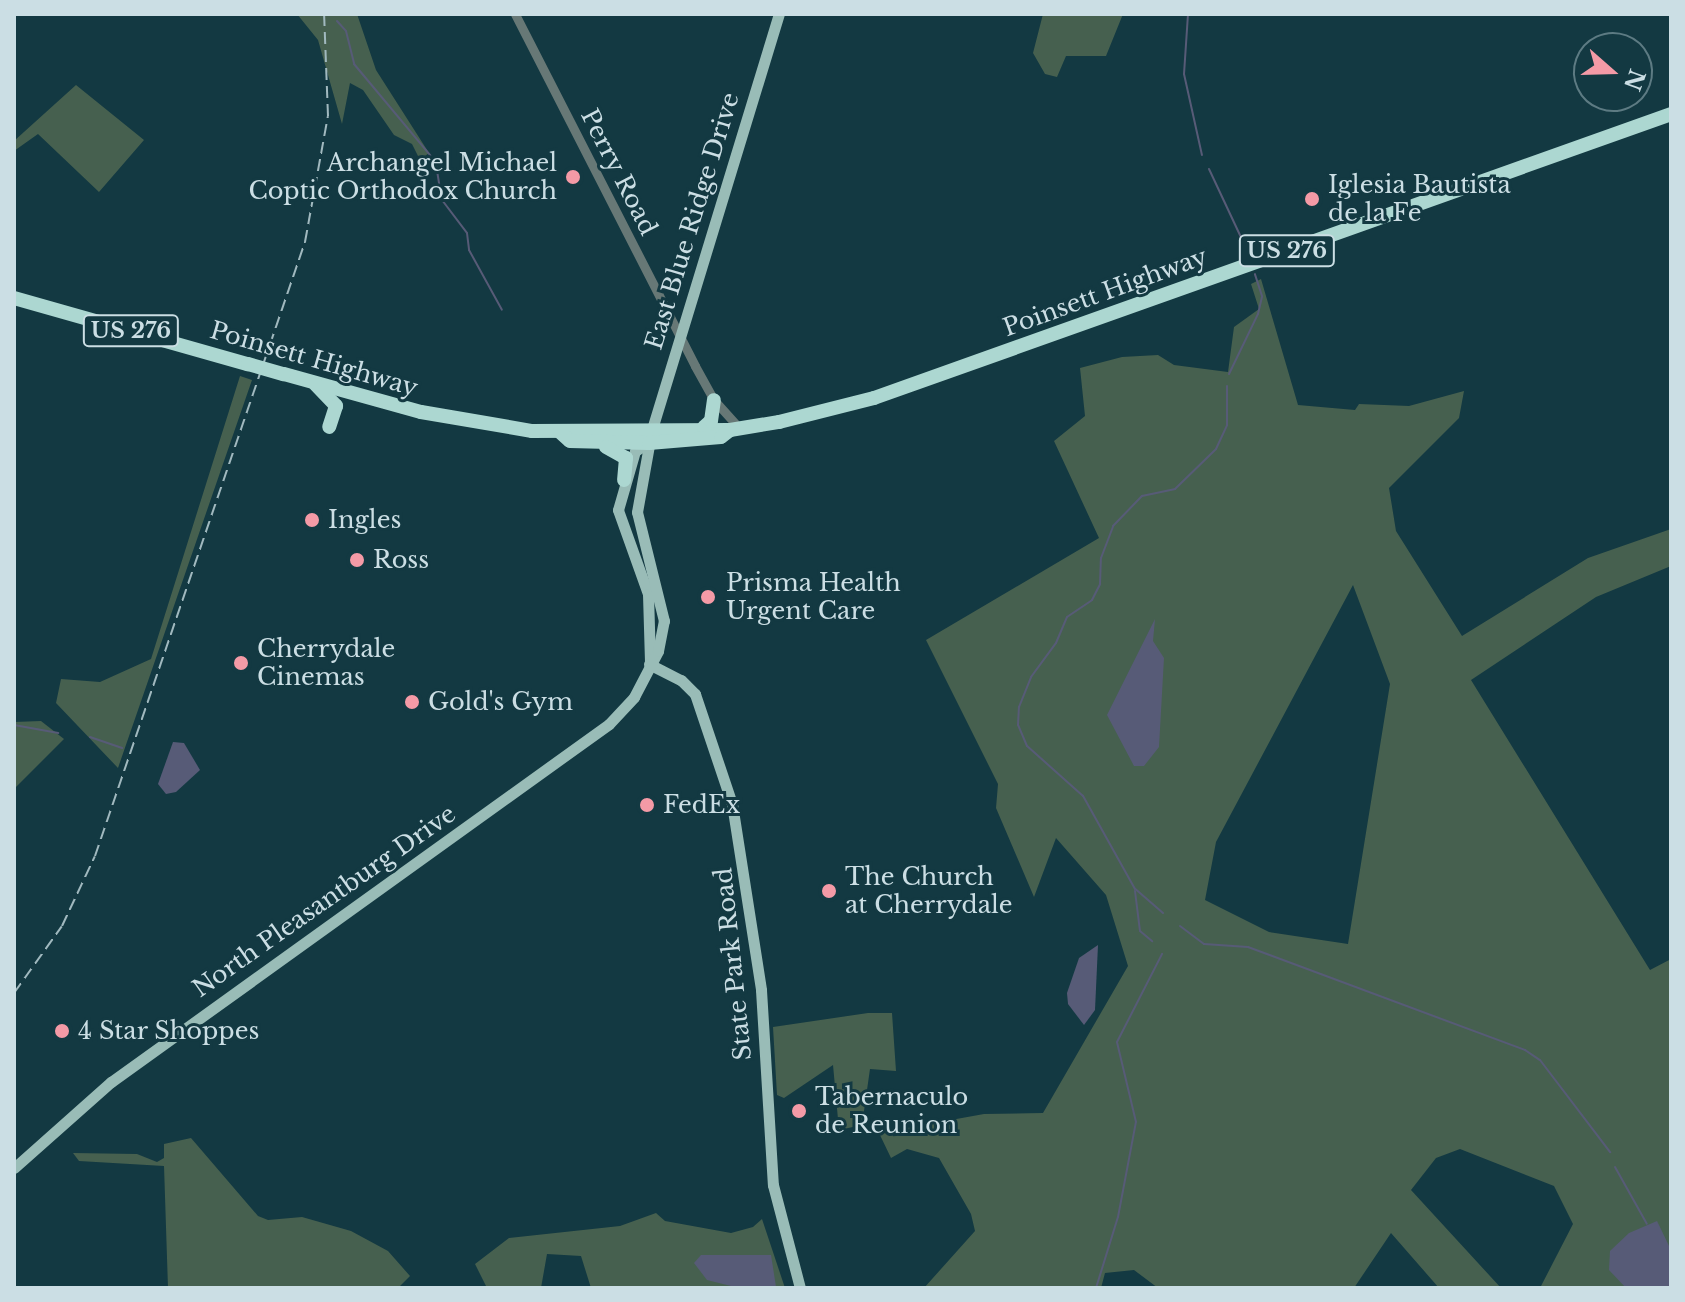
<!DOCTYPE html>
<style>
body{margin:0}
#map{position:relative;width:1685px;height:1302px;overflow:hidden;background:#133942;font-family:"Libre Baskerville",serif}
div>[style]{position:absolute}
.green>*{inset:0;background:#46604f}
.water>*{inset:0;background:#575b77}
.stream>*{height:2px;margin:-1px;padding:0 1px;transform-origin:1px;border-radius:1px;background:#575b77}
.minor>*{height:9px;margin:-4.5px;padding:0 4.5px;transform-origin:4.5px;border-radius:4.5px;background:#677876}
.major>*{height:11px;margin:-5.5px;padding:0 5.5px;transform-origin:5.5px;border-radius:5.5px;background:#99bcb7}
.highway>*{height:14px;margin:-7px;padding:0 7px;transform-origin:7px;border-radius:7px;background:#acd7d1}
.rail>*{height:2px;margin-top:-1px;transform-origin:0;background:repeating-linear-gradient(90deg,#a1b9bf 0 12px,transparent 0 18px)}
.highway-bridge>*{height:14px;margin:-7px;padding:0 7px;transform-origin:7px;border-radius:7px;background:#acd7d1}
.dots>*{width:22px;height:22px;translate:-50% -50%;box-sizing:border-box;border:4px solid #133942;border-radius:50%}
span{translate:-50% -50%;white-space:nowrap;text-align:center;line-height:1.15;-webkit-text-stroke:6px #133942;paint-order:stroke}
.shield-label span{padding:2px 6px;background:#133942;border:2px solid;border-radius:6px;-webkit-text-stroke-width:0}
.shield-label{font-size:22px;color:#cbdee4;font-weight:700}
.poi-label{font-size:24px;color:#cbdee4}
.right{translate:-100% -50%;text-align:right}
.left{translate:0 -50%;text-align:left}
.street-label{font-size:24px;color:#cbdee4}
.frame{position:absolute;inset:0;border:16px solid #cbdee4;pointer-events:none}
.north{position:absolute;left:1573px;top:32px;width:80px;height:80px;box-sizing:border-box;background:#133942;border:2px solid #5d7b83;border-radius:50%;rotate:110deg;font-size:22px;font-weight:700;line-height:32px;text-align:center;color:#cbdee4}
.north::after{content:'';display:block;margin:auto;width:28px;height:36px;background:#f49aa6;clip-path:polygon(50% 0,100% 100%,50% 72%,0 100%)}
</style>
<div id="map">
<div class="green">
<div style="clip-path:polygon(297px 14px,357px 14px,376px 70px,429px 153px,420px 160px,412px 144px,394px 135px,363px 90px,350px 83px,342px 124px,318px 40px)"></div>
<div style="clip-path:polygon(1043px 14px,1123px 14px,1106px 56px,1066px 56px,1057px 77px,1045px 74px,1033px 53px)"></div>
<div style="clip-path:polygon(76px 85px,144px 140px,99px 192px,38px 134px,14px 151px,14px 141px)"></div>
<div style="clip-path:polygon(evenodd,1261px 279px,1298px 405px,1355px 410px,1359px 404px,1409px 406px,1464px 391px,1459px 418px,1389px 488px,1396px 531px,1462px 636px,1588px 558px,1671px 529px,1671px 566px,1596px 597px,1471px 680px,1650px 970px,1671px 959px,1671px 1288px,1540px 1288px,1573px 1224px,1554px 1186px,1460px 1149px,1436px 1158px,1411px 1190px,1501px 1288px,1439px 1288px,1391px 1233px,1354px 1288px,1158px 1288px,1134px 1270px,1105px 1273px,1101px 1288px,924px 1288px,975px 1231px,971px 1214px,939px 1158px,907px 1149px,891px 1158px,879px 1133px,984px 1114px,1043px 1113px,1128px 966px,1106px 895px,1056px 838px,1034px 897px,996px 808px,998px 784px,926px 640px,1099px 538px,1054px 441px,1085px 416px,1080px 368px,1122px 357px,1158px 355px,1174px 365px,1228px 372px,1234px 327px,1259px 309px,1251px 284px,1261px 279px,1353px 585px,1390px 684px,1348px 944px,1269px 932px,1205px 900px,1216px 842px,1353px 585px)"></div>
<div style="clip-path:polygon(240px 376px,252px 380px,118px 768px,56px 703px,61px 679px,100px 682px,151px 659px)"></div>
<div style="clip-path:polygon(41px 721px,64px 739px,14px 789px,14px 722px)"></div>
<div style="clip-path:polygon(868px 1013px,892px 1013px,896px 1071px,870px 1069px,862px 1125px,839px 1130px,833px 1065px,784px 1098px,777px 1095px,773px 1027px)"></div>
<div style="clip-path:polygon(191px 1138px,258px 1216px,268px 1220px,302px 1217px,351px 1231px,388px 1251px,410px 1276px,398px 1288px,168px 1288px,164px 1166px,79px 1161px,73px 1153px,137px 1154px,157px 1162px,164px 1158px,164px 1144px)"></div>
<div style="clip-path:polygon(656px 1213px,665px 1221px,731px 1233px,753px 1227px,762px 1219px,785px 1288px,591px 1288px,581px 1256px,547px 1254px,541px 1288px,487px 1288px,475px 1264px,509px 1238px,620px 1226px)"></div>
</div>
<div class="water">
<div style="clip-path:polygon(1155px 619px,1153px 641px,1164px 658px,1159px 747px,1144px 766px,1134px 766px,1107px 715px)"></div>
<div style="clip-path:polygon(173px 742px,184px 743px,200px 770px,176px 792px,166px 794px,158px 784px)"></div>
<div style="clip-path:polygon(1098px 945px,1095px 1010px,1084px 1025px,1068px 1004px,1067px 993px,1079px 958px)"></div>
<div style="clip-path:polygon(1657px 1221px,1671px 1250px,1671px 1288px,1626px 1288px,1609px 1270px,1610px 1251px,1629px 1233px)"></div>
<div style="clip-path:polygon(701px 1255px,771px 1255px,776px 1287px,739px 1288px,707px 1280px,694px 1263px)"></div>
</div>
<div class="stream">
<div style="left:1188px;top:14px;width:60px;rotate:93.8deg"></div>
<div style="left:1184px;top:74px;width:83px;rotate:77.5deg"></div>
<div style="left:337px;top:21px;width:13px;rotate:48deg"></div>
<div style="left:346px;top:31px;width:34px;rotate:76deg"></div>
<div style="left:354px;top:64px;width:119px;rotate:50.1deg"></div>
<div style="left:436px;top:164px;width:36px;rotate:81deg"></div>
<div style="left:442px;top:200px;width:41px;rotate:52.9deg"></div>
<div style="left:467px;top:233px;width:17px;rotate:83deg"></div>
<div style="left:469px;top:250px;width:68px;rotate:61.2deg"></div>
<div style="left:1209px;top:169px;width:87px;rotate:64.9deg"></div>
<div style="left:1229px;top:374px;width:67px;rotate:-64.2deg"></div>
<div style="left:1258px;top:314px;width:18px;rotate:-77deg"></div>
<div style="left:1262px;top:296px;width:23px;rotate:-108deg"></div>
<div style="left:14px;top:725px;width:45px;rotate:10.3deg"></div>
<div style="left:90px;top:737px;width:34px;rotate:19deg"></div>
<div style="left:1135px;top:891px;width:40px;rotate:82.9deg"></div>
<div style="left:1140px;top:931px;width:16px;rotate:40deg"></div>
<div style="left:1163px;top:913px;width:37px;rotate:-139deg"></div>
<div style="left:1135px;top:889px;width:107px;rotate:-119.2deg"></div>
<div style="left:1083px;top:796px;width:75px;rotate:-138.2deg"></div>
<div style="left:1027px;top:746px;width:23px;rotate:-113deg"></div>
<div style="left:1018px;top:725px;width:18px;rotate:-87deg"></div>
<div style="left:1019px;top:707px;width:32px;rotate:-68deg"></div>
<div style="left:1031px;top:677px;width:42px;rotate:-53.7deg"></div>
<div style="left:1056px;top:643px;width:28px;rotate:-67deg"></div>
<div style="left:1067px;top:617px;width:30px;rotate:-34deg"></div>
<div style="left:1092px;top:600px;width:18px;rotate:-63deg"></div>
<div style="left:1100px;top:584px;width:26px;rotate:-88deg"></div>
<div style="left:1101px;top:558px;width:34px;rotate:-69deg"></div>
<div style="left:1113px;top:526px;width:42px;rotate:-46deg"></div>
<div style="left:1142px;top:496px;width:34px;rotate:-12deg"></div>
<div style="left:1175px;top:489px;width:57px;rotate:-44.3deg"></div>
<div style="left:1216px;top:449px;width:26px;rotate:-65deg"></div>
<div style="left:1227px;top:425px;width:39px;rotate:-90deg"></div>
<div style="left:1180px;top:926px;width:30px;rotate:37deg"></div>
<div style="left:1204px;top:944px;width:44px;rotate:3.9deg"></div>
<div style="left:1248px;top:947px;width:296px;rotate:20.4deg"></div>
<div style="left:1525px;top:1050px;width:18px;rotate:34deg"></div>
<div style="left:1540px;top:1060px;width:116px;rotate:52.7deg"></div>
<div style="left:1615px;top:1167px;width:65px;rotate:60.7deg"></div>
<div style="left:1096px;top:1288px;width:74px;rotate:-72.8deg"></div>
<div style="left:1118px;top:1217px;width:97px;rotate:-79.3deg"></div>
<div style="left:1136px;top:1122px;width:82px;rotate:-103.4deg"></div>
<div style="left:1117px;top:1042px;width:99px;rotate:-62.9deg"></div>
</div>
<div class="minor">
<div style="left:515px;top:14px;width:395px;rotate:62.9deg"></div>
<div style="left:695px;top:366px;width:39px;rotate:61deg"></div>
<div style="left:714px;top:400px;width:38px;rotate:48deg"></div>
</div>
<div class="major">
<div style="left:648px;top:443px;width:15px;rotate:148deg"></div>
<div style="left:635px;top:451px;width:61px;rotate:106.1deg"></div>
<div style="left:618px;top:510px;width:89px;rotate:70.3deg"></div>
<div style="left:648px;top:594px;width:67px;rotate:88.3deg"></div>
<div style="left:649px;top:664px;width:36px;rotate:27deg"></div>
<div style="left:681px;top:680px;width:20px;rotate:45deg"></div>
<div style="left:695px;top:694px;width:116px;rotate:71.4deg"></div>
<div style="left:732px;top:804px;width:188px;rotate:81.1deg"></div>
<div style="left:761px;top:990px;width:195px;rotate:86.5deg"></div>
<div style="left:773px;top:1185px;width:106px;rotate:75.3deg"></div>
<div style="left:14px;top:1168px;width:130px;rotate:-41.6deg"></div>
<div style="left:111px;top:1082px;width:613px;rotate:-35.71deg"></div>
<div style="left:609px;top:724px;width:37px;rotate:-47deg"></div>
<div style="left:634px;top:697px;width:52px;rotate:-62.4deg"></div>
<div style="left:658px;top:651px;width:31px;rotate:-79deg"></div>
<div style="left:664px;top:621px;width:112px;rotate:-103.9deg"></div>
<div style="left:637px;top:512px;width:84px;rotate:-79.8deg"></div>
<div style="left:652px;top:429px;width:434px;rotate:-73deg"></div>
</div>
<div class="highway">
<div style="left:14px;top:298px;width:243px;rotate:15.8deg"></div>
<div style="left:284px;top:374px;width:142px;rotate:15.5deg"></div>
<div style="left:421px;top:412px;width:113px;rotate:9.7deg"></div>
<div style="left:532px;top:431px;width:198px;rotate:-0.3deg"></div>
<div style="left:730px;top:430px;width:50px;rotate:-9.3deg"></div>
<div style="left:779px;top:422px;width:98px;rotate:-14.2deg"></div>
<div style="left:874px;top:398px;width:846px;rotate:-19.61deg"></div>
<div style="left:316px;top:385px;width:29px;rotate:46deg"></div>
<div style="left:336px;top:406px;width:22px;rotate:108deg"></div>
<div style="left:704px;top:427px;width:9px;rotate:-41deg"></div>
<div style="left:711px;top:421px;width:21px;rotate:-82deg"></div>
<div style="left:560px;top:432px;width:13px;rotate:42deg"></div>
<div style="left:570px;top:441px;width:79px;rotate:1.5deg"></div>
<div style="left:649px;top:443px;width:72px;rotate:-4.8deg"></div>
<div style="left:721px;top:437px;width:11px;rotate:-38deg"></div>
<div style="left:606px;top:447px;width:23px;rotate:29deg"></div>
<div style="left:626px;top:458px;width:22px;rotate:95deg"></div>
</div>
<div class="rail">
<div style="left:14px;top:993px;width:82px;rotate:-54.4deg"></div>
<div style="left:62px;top:926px;width:77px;rotate:-64.8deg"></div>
<div style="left:95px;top:856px;width:649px;rotate:-71.12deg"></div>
<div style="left:305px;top:242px;width:128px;rotate:-79.7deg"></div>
<div style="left:328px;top:116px;width:102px;rotate:-92.2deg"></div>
</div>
<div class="highway-bridge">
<div style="left:248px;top:364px;width:37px;rotate:16deg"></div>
</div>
<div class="dots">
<div style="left:573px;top:177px;background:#f49aa6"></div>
<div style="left:1312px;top:199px;background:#f49aa6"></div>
<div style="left:312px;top:520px;background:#f49aa6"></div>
<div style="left:357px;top:560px;background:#f49aa6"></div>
<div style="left:708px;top:597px;background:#f49aa6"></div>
<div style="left:241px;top:663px;background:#f49aa6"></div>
<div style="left:412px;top:702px;background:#f49aa6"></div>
<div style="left:647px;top:805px;background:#f49aa6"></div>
<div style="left:829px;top:891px;background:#f49aa6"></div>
<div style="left:62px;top:1031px;background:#f49aa6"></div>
<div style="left:799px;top:1111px;background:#f49aa6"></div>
</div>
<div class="shield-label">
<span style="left:1287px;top:251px">US 276</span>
<span style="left:131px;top:331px">US 276</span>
</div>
<div class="poi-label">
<span class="right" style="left:557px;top:177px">Archangel Michael<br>Coptic Orthodox Church</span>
<span class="left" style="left:1328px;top:199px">Iglesia Bautista<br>de la Fe</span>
<span class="left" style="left:328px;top:520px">Ingles</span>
<span class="left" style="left:373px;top:560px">Ross</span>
<span class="left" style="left:726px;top:597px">Prisma Health<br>Urgent Care</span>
<span class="left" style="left:257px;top:663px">Cherrydale<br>Cinemas</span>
<span class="left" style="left:428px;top:702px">Gold's Gym</span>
<span class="left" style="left:663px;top:805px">FedEx</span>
<span class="left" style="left:845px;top:891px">The Church<br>at Cherrydale</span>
<span class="left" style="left:78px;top:1031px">4 Star Shoppes</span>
<span class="left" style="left:815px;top:1111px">Tabernaculo<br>de Reunion</span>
</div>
<div class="street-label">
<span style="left:619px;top:172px;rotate:63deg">Perry Road</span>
<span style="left:692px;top:221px;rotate:-73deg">East Blue Ridge Drive</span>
<span style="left:1105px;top:292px;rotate:-20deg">Poinsett Highway</span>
<span style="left:314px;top:359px;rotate:16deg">Poinsett Highway</span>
<span style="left:324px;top:901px;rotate:-35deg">North Pleasantburg Drive</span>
<span style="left:733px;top:964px;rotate:-96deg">State Park Road</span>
</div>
<div class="frame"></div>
<div class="north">N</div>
</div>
